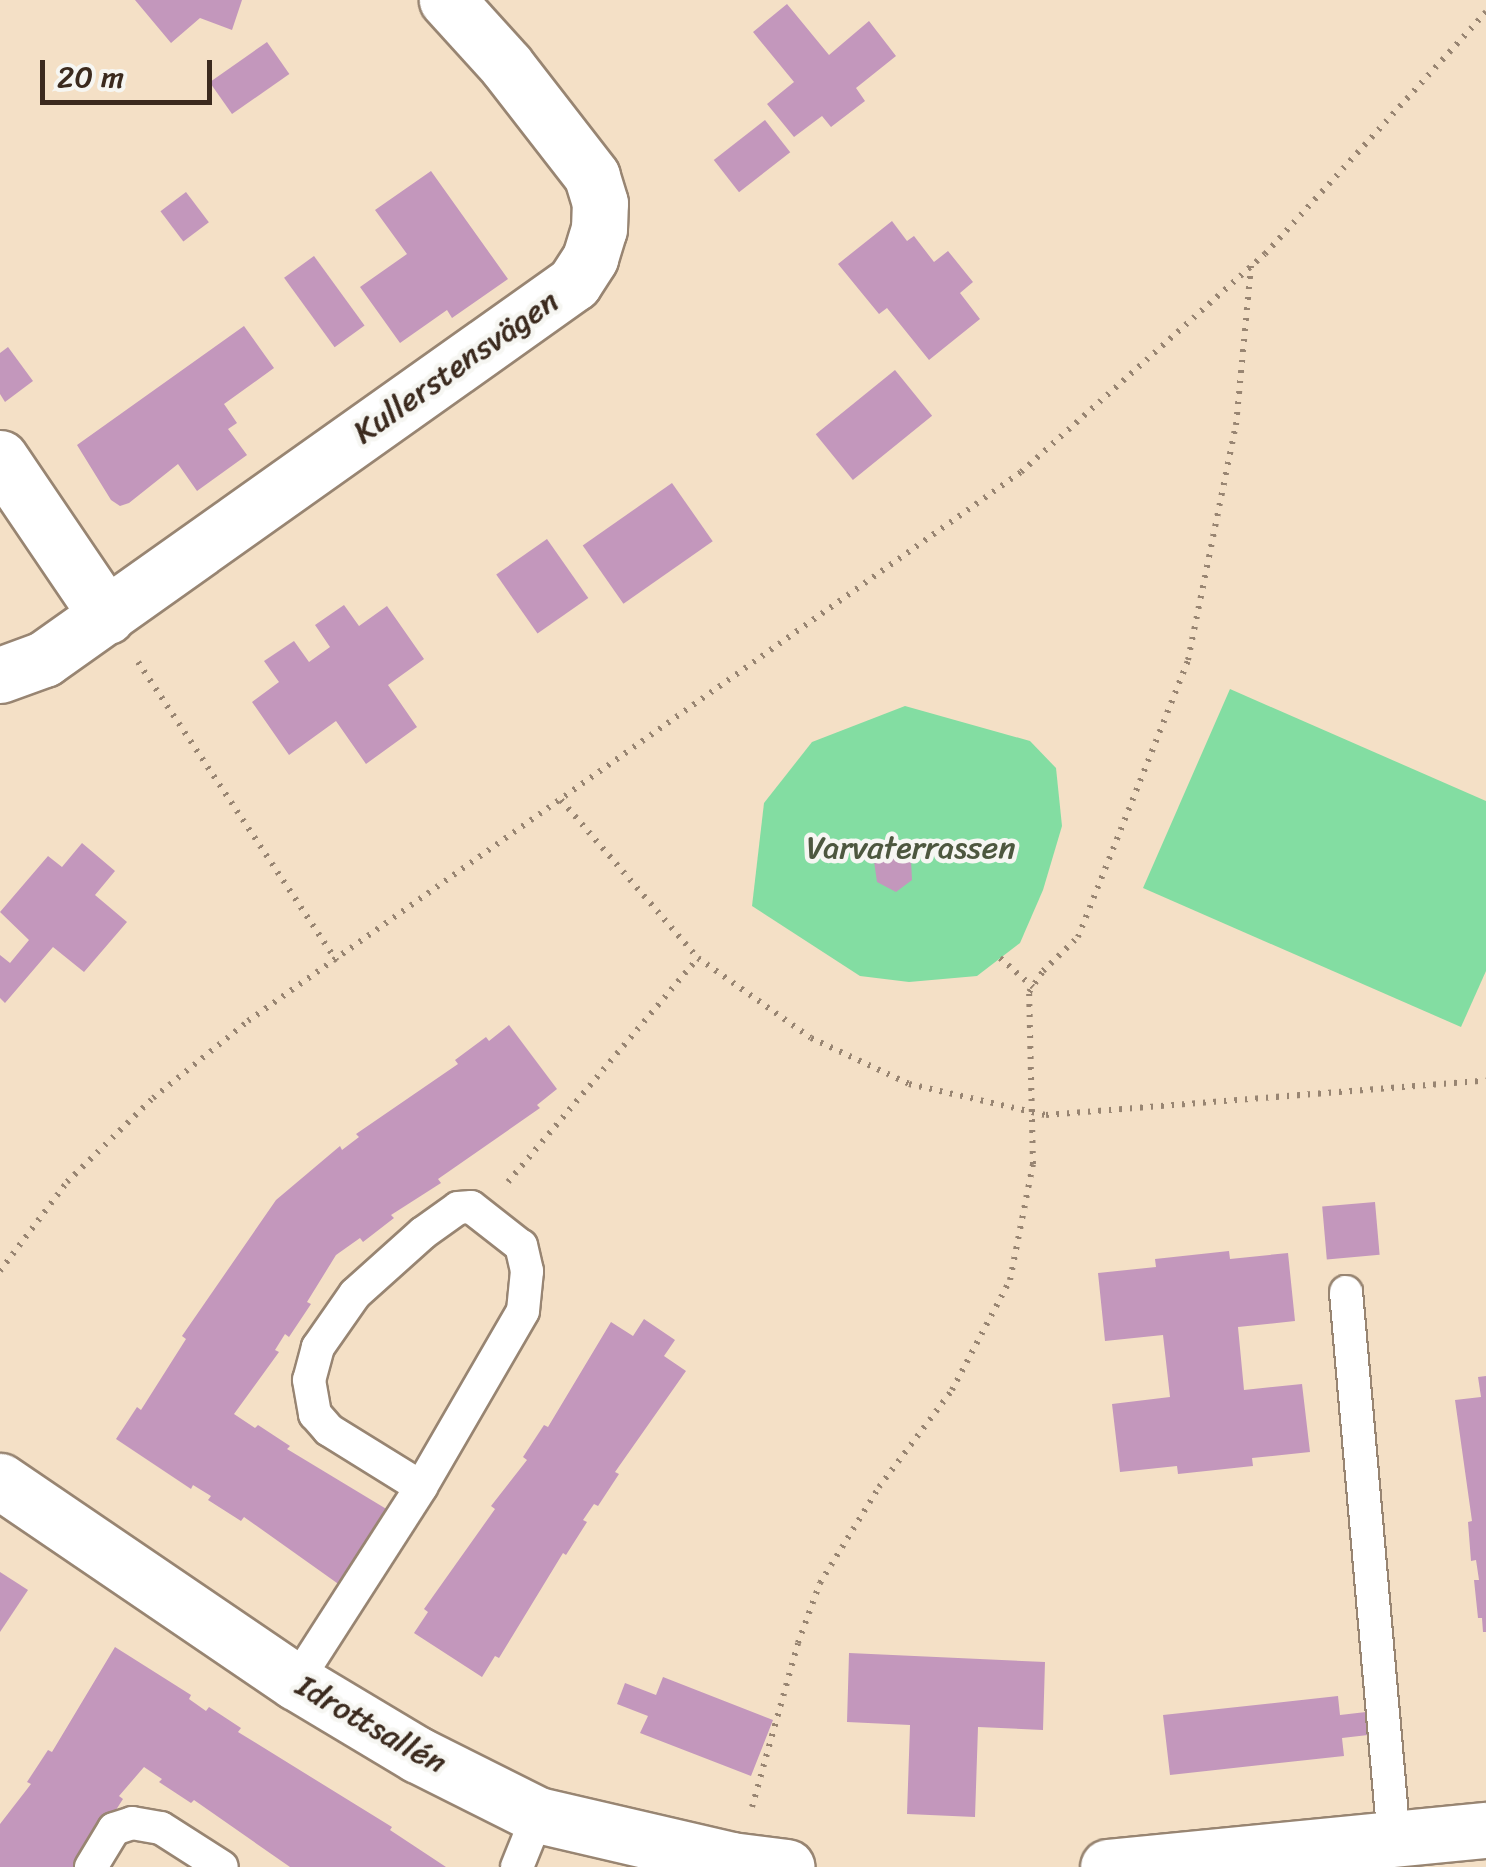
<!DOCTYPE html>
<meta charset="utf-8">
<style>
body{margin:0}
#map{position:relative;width:1486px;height:1867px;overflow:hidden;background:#f4e0c6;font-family:Sriracha,sans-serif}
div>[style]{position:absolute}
.green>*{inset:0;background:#83dda2}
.building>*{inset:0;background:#c397bc;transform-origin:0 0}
.path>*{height:6px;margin-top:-3px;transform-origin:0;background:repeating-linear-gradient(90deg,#988572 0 2.5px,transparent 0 10.5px)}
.roads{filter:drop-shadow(2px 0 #988572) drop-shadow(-2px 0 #988572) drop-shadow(0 2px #988572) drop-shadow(0 -2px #988572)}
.lane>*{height:32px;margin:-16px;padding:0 16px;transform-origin:16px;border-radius:16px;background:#fff}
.street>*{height:55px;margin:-27.5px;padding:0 27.5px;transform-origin:27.5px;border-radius:27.5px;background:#fff}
span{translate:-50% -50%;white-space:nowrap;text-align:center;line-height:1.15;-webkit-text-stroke:9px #f6f6f2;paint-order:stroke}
.street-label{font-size:32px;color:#3b2a1e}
.park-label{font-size:32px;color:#4d573f}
.scale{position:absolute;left:40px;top:60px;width:172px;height:45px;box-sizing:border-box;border:5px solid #3b2a1e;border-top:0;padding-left:12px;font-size:30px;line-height:35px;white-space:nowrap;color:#3b2a1e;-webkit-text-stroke:8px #f6f6f2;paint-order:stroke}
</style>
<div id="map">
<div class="green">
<div style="clip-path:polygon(1230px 689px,1486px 801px,1486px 971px,1461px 1027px,1143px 888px)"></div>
<div style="clip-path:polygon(905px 706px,1030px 741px,1056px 768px,1062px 826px,1043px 890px,1020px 943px,977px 976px,909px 982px,860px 976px,752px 906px,764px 803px,812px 742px)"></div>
</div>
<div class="building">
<div style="clip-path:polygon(135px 0,242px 0,232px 30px,200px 18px,171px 43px)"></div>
<div style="clip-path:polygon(787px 4px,829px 55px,869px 21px,896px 56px,856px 88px,865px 101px,831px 127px,822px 116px,794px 137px,767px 104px,794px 82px,753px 32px)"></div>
<div style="left:267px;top:42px;width:39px;height:70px;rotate:55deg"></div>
<div style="left:765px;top:120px;width:41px;height:65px;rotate:52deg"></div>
<div style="clip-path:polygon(431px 171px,508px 279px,452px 318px,447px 310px,400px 343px,360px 287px,407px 254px,375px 210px)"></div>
<div style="left:186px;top:192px;width:38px;height:32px;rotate:53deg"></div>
<div style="clip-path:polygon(892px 221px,907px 241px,914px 236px,934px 262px,948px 251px,973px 282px,960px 293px,980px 319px,929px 360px,887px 308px,879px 314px,838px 264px)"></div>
<div style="left:314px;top:256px;width:86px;height:37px;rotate:54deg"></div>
<div style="clip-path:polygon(244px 326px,274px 368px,224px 404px,237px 423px,228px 429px,247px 455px,197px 491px,178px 464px,129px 503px,120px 506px,111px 500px,77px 445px)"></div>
<div style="clip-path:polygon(8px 347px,33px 381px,5px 402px,0 394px,0 353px)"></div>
<div style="left:895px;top:370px;width:59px;height:102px;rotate:51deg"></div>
<div style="left:672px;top:483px;width:71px;height:109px;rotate:55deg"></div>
<div style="left:547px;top:539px;width:72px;height:62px;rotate:55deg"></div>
<div style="clip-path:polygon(344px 605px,359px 626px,387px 606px,424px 659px,388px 685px,417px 727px,366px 764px,336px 721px,289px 755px,252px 702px,279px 682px,264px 661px,294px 641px,309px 662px,330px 647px,315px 625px)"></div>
<div style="clip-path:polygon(82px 843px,115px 871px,95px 895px,127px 922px,84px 972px,53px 947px,5px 1003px,0 998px,0 955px,10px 963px,29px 940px,0 912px,48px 856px,62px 867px)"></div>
<div style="clip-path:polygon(892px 850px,911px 860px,912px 880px,896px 892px,877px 882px,874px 861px)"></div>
<div style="clip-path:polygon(509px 1025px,557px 1089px,537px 1105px,540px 1108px,438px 1179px,441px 1183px,391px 1215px,394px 1218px,363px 1242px,360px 1238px,336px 1255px,307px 1302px,311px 1304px,289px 1337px,285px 1334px,275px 1350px,279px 1352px,234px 1414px,255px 1428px,258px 1425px,290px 1446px,287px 1449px,393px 1513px,344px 1588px,244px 1517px,241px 1521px,208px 1500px,211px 1496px,193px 1485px,191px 1489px,116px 1439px,137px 1407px,141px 1410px,186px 1339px,182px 1336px,276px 1200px,340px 1146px,342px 1150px,359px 1137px,356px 1134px,458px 1064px,455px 1060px,486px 1037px,489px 1041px)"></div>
<div style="left:1375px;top:1202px;width:53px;height:53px;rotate:85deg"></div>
<div style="clip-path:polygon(1229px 1251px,1230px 1259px,1288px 1253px,1295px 1321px,1238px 1327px,1244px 1390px,1302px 1384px,1310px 1452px,1252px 1458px,1253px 1466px,1178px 1474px,1177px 1466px,1120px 1472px,1112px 1404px,1170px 1397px,1163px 1335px,1105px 1341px,1098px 1273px,1156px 1267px,1155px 1259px)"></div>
<div style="clip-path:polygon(644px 1319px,675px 1340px,664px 1356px,686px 1371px,615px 1472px,619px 1474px,598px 1506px,594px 1504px,583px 1520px,587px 1522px,566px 1555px,563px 1553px,499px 1658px,495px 1656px,482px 1677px,414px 1633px,428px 1612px,424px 1609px,495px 1509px,491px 1506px,527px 1460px,523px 1457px,544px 1425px,548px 1427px,611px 1322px,633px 1336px)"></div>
<div style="clip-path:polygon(1486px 1376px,1486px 1632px,1483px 1632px,1482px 1618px,1478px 1618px,1474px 1580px,1479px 1580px,1476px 1560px,1471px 1561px,1468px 1522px,1472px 1521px,1455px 1400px,1481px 1397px,1478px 1377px)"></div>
<div style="clip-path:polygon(0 1572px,28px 1590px,0 1632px)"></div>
<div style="clip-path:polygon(115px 1647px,191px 1695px,189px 1699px,206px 1711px,209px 1707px,241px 1728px,238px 1732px,392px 1827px,390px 1830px,446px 1867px,290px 1867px,194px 1800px,191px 1803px,159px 1782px,162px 1779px,144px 1767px,119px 1796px,123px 1799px,79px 1867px,0 1867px,0 1824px,31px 1784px,27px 1782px,48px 1750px,52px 1752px)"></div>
<div style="clip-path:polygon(849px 1653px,1045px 1662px,1043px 1730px,978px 1727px,975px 1817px,907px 1814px,910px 1725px,847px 1722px)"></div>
<div style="clip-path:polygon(663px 1677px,773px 1720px,751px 1776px,640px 1733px,648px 1716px,617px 1704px,625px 1683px,656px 1695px)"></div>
<div style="clip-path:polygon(1338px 1696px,1340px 1715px,1366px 1712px,1368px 1735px,1342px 1738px,1344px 1756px,1170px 1775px,1163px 1715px)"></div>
</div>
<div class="path">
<div style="left:138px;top:662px;width:359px;rotate:56.4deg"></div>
<div style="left:561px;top:800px;width:209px;rotate:49.1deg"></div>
<div style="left:698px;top:958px;width:138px;rotate:35.3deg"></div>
<div style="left:811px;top:1038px;width:108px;rotate:25.1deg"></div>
<div style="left:909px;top:1084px;width:140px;rotate:12.8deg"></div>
<div style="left:1046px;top:1115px;width:441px;rotate:-4.5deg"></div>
<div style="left:1000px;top:958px;width:44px;rotate:41.3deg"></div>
<div style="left:508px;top:1182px;width:294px;rotate:-49.7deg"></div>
<div style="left:0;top:1271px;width:111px;rotate:-53deg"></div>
<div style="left:67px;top:1182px;width:120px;rotate:-44.3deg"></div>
<div style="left:153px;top:1098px;width:122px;rotate:-39deg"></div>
<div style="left:248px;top:1021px;width:948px;rotate:-35.38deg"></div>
<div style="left:1021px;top:472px;width:327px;rotate:-41.8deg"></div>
<div style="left:1265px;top:254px;width:328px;rotate:-47.6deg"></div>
<div style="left:752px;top:1807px;width:170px;rotate:-74.3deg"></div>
<div style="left:798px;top:1643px;width:64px;rotate:-69.9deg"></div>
<div style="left:820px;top:1583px;width:113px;rotate:-58.4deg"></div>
<div style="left:879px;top:1487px;width:121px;rotate:-53deg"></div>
<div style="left:952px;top:1390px;width:124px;rotate:-62.2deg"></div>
<div style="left:1010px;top:1280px;width:118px;rotate:-78.8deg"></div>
<div style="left:1033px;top:1164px;width:172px;rotate:-91.3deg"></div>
<div style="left:1029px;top:992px;width:25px;rotate:-56deg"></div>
<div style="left:1043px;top:971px;width:49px;rotate:-44.2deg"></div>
<div style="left:1078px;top:937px;width:298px;rotate:-68.3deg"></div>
<div style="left:1188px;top:660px;width:240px;rotate:-78.5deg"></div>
<div style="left:1236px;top:425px;width:161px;rotate:-84.6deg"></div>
</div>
<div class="roads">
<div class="lane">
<div style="left:1346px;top:1292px;width:550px;rotate:84.99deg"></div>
<div style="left:296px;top:1682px;width:232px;rotate:-57.3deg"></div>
<div style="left:421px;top:1487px;width:203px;rotate:-59.9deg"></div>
<div style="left:523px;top:1311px;width:40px;rotate:-84.3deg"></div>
<div style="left:527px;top:1271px;width:26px;rotate:-103deg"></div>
<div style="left:521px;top:1246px;width:63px;rotate:-142deg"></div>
<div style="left:471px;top:1207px;width:13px;rotate:176deg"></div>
<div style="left:458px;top:1208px;width:43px;rotate:144.5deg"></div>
<div style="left:423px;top:1233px;width:91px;rotate:138.1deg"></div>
<div style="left:355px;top:1294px;width:65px;rotate:124.9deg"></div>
<div style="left:318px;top:1347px;width:34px;rotate:105deg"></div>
<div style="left:309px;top:1380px;width:35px;rotate:80deg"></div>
<div style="left:315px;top:1414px;width:21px;rotate:49deg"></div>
<div style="left:329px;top:1430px;width:108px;rotate:31.8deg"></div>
<div style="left:91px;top:1867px;width:44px;rotate:-58.8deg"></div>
<div style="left:114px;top:1829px;width:19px;rotate:-18deg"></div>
<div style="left:132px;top:1823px;width:29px;rotate:10deg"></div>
<div style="left:161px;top:1828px;width:72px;rotate:32.6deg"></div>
<div style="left:517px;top:1867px;width:56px;rotate:-68deg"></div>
</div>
<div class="street">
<div style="left:0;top:458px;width:191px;rotate:55.9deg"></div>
<div style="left:0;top:675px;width:47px;rotate:-20deg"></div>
<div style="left:44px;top:659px;width:650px;rotate:-35.35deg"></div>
<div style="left:574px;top:283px;width:30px;rotate:-57deg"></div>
<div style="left:590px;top:258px;width:30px;rotate:-73deg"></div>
<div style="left:599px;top:229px;width:26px;rotate:-88deg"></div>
<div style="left:600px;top:203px;width:28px;rotate:-107deg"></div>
<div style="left:592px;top:176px;width:140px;rotate:-127.8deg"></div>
<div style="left:506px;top:65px;width:88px;rotate:-132.2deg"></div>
<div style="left:0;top:1481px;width:358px;rotate:34.2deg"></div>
<div style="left:296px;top:1682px;width:142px;rotate:30.9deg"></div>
<div style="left:418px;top:1755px;width:134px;rotate:26.6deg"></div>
<div style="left:538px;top:1815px;width:198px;rotate:13.1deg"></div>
<div style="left:731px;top:1860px;width:56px;rotate:7.1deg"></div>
<div style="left:1108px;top:1867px;width:380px;rotate:-5.6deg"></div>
</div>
</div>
<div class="street-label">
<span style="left:456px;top:367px;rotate:-35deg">Kullerstensvägen</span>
<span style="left:371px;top:1725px;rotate:30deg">Idrottsallén</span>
</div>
<div class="park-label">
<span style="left:911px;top:848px">Varvaterrassen</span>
</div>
<div class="scale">20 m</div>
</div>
